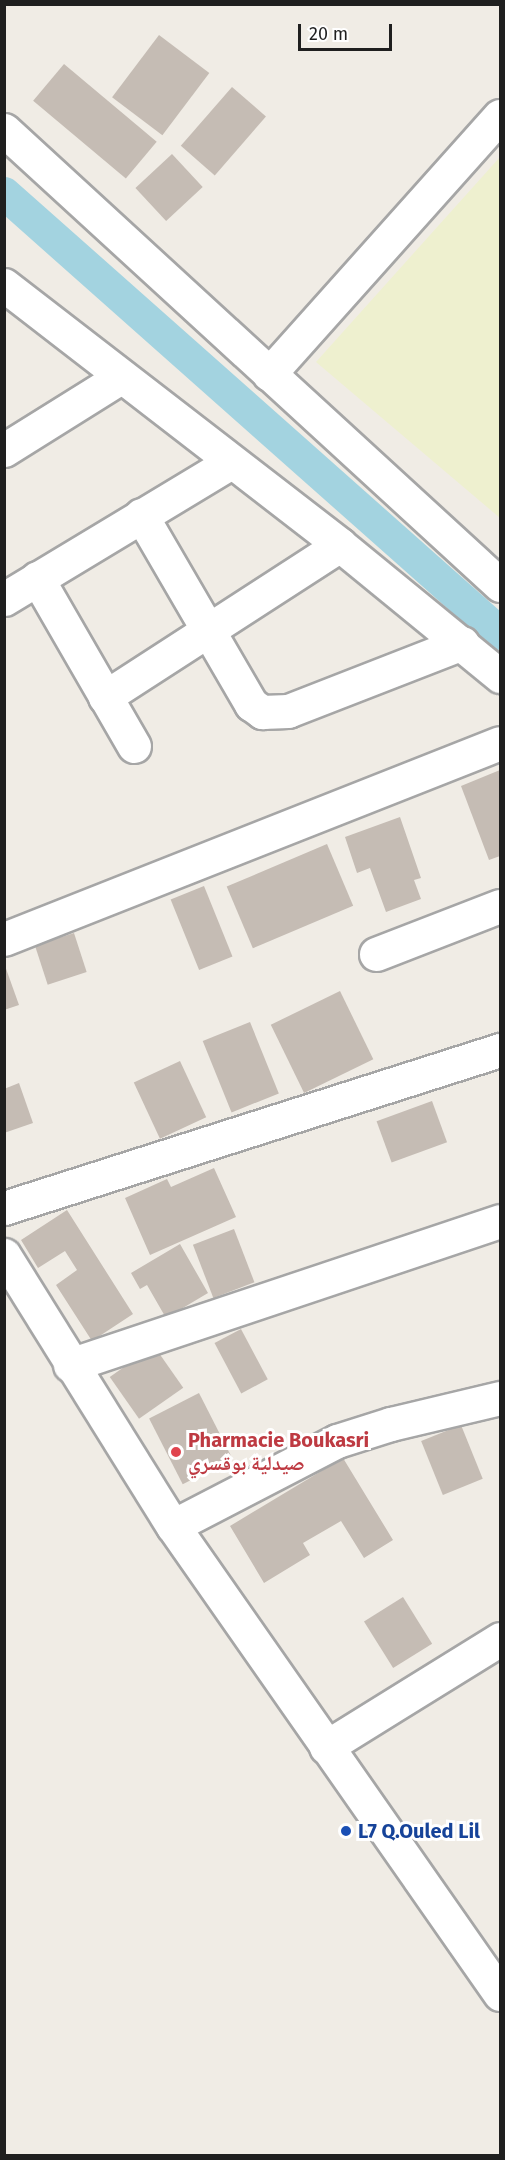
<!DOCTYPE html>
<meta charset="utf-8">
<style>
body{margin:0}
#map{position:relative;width:505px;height:2160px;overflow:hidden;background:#f0ece5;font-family:"Fira Sans","Noto Naskh Arabic",sans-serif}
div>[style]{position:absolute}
.farmland>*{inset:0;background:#eef0cf}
.canal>*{height:33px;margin:-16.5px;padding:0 16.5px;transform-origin:16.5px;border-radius:16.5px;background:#a3d3e0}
.building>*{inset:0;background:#c5bcb4;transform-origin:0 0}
.roads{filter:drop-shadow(2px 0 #a6a6a6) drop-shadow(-2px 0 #a6a6a6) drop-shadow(0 2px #a6a6a6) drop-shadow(0 -2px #a6a6a6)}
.minor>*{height:33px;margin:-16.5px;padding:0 16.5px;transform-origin:16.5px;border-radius:16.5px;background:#fff}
.dots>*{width:16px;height:16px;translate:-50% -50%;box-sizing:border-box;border:3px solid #fff;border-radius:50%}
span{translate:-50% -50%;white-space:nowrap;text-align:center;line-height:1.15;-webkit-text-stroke:6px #fff;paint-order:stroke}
.health-label{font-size:20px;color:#be3a42;font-weight:700}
.left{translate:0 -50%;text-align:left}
.transit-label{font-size:20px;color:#164399;font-weight:700}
.frame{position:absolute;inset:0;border:6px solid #1f1f1f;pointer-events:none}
.scale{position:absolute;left:298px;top:24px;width:94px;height:27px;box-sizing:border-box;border:3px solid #1f1f1f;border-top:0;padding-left:8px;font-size:18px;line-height:21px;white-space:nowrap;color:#1f1f1f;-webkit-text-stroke:4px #fff;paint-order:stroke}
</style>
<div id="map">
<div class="farmland">
<div style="clip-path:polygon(500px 157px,500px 518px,316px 362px)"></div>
</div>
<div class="canal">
<div style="left:4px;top:193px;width:663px;rotate:41.58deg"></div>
</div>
<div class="building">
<div style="left:159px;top:35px;width:63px;height:78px;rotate:37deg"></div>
<div style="left:64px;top:64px;width:121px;height:48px;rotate:40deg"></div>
<div style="left:232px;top:87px;width:45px;height:78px;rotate:41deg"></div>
<div style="left:172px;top:154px;width:45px;height:50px;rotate:47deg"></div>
<div style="clip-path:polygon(500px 770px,500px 856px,489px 860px,461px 786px)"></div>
<div style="clip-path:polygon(400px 817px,421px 878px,414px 880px,421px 899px,386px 912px,370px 868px,357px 873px,345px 837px)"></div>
<div style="left:327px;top:844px;width:67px;height:109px;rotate:67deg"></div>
<div style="left:204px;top:886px;width:76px;height:36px;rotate:68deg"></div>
<div style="left:74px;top:933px;width:41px;height:41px;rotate:72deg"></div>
<div style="clip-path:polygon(4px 963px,19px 1005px,4px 1010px)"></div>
<div style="left:340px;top:991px;width:76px;height:77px;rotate:64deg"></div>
<div style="left:250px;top:1022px;width:77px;height:51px;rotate:68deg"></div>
<div style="left:180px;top:1061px;width:62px;height:51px;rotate:65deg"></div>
<div style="clip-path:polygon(19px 1083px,33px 1123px,4px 1133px,4px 1089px)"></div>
<div style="left:432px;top:1101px;width:44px;height:59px;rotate:70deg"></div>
<div style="clip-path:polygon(214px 1168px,236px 1217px,150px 1255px,125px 1198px,167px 1179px,171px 1187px)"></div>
<div style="clip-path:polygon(67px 1210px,133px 1314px,92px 1341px,56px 1285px,77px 1270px,65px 1251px,38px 1268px,21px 1240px)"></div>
<div style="left:234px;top:1229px;width:57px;height:44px;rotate:69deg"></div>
<div style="clip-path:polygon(180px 1244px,208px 1293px,166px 1318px,147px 1285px,140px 1289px,131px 1273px)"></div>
<div style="left:241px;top:1329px;width:57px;height:30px;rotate:62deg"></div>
<div style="left:154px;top:1346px;width:51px;height:54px;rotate:55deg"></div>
<div style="left:199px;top:1393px;width:74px;height:56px;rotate:63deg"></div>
<div style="left:461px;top:1425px;width:58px;height:43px;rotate:68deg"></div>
<div style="clip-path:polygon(343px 1458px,393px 1540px,364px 1558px,341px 1521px,303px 1543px,310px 1555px,264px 1583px,230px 1526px)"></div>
<div style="left:403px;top:1597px;width:55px;height:46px;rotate:58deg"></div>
</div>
<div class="roads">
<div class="minor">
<div style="left:4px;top:130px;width:673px;rotate:42.53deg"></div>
<div style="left:4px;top:285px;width:425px;rotate:37.7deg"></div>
<div style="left:340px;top:545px;width:207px;rotate:39.3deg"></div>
<div style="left:269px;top:374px;width:346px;rotate:-48.2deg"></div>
<div style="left:4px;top:450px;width:138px;rotate:-32deg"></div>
<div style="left:141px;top:515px;width:219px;rotate:59.8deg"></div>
<div style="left:251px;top:704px;width:14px;rotate:36deg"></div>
<div style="left:262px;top:712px;width:26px;rotate:-2deg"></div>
<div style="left:288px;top:711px;width:187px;rotate:-21.3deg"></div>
<div style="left:37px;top:578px;width:194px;rotate:60deg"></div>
<div style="left:4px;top:599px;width:265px;rotate:-31.1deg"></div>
<div style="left:105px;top:697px;width:280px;rotate:-32.9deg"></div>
<div style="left:4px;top:939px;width:533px;rotate:-21.56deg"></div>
<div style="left:376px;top:954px;width:133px;rotate:-21.2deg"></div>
<div style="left:4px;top:1208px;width:521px;rotate:-17.67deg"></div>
<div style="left:4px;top:1255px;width:319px;rotate:58.1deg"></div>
<div style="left:173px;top:1526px;width:571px;rotate:55.06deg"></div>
<div style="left:70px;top:1365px;width:453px;rotate:-18.5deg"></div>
<div style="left:173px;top:1526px;width:185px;rotate:-27.4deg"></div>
<div style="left:337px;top:1441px;width:57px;rotate:-17.5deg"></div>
<div style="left:391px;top:1424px;width:112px;rotate:-13.4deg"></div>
<div style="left:326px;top:1747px;width:205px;rotate:-31.8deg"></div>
</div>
</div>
<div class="dots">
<div style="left:176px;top:1452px;background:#e0444e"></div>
<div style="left:346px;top:1831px;background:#1a4fb4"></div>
</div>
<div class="health-label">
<span class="left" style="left:188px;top:1452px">Pharmacie Boukasri<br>صيدلية بوقسري</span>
</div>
<div class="transit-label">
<span class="left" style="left:358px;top:1831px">L7 Q.Ouled Lil</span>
</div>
<div class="frame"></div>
<div class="scale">20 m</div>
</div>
